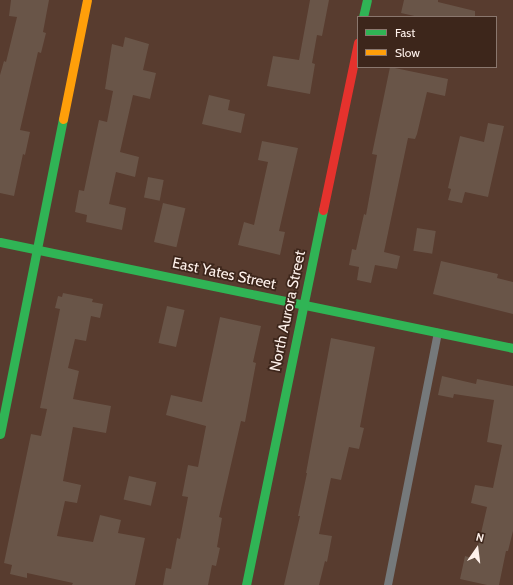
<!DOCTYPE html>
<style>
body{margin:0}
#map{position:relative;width:513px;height:585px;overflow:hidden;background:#583c2f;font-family:Cabin,sans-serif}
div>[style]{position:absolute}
.building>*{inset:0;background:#695548;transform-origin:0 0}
.lane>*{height:8px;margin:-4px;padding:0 4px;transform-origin:4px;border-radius:4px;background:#75797b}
.fast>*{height:9px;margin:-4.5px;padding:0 4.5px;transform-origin:4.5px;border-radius:4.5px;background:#30b455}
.slow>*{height:9px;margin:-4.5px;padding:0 4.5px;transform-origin:4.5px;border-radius:4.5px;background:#ff9f0a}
.jam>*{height:9px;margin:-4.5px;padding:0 4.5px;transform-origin:4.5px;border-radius:4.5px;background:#e5322d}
span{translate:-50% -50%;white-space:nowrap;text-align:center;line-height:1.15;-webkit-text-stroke:3.5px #3d261b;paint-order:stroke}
.street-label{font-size:15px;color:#fef1eb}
.legend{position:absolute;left:357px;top:16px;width:140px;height:52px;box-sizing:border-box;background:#3d261b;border:1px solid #8a776e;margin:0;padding:5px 7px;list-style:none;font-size:12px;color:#fef1eb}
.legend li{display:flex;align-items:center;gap:8px;height:20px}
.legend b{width:20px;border:1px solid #8a776e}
.north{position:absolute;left:457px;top:529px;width:40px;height:40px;-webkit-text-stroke:3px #3d261b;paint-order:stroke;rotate:14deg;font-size:11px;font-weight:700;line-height:16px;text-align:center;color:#fef1eb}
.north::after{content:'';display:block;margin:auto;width:14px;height:18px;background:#fef1eb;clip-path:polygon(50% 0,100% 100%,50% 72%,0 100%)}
</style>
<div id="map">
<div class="building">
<div style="clip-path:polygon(11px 0,49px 0,43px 32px,46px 33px,41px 53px,38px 52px,20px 130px,30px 132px,25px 155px,23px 154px,14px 196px,0 193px,0 75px,4px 61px,6px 62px,17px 17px,9px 16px)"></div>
<div style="clip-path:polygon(310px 0,329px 0,322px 36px,317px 35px,312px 63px,315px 64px,310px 94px,267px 86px,273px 56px,299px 60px)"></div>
<div style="clip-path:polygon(404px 0,438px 0,438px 2px,475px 11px,475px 17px,419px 17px,401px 13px)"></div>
<div style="clip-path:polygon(125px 37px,149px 44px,143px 70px,156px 73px,150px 99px,133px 95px,120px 152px,139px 157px,135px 177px,116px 172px,109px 204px,126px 208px,122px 230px,86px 222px,87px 215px,75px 212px,79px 190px,84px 191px,99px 120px,107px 122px,113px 91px,105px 89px,112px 44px,123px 47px)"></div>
<div style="clip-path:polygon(390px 67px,448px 79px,445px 96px,427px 92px,417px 134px,415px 139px,408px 138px,384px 252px,400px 256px,397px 269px,375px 265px,371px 283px,357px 280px,359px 267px,349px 265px,352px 249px,356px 250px,364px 214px,366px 215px,377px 155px,372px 154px)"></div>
<div style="clip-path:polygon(209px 95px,230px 100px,228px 110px,245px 114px,241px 133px,202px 124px)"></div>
<div style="clip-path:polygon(488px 123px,504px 126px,488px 197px,465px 192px,462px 203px,448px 200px,451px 189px,448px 188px,460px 136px,484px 142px)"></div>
<div style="clip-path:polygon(262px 141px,298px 148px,279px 231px,285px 232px,280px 255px,238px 245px,244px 222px,254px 225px,268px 162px,258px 160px)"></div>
<div style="left:148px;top:177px;width:16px;height:21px;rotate:11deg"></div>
<div style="left:163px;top:203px;width:23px;height:40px;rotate:13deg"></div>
<div style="left:417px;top:228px;width:19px;height:23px;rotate:9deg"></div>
<div style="clip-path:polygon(441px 261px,498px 274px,497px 278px,513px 282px,513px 314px,433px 294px)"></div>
<div style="clip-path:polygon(63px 293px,93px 299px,92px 302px,103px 304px,100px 318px,91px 316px,86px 341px,75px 339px,68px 368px,79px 371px,73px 399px,111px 406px,106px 433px,73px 427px,63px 481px,81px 485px,77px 503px,65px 501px,57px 536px,93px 542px,100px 515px,121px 520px,118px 533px,145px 538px,135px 585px,72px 585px,73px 583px,27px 573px,27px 578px,10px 574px,12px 565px,4px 563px,31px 434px,41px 436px,47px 409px,40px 408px,60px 309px,55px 308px,58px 296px,62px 297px)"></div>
<div style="left:167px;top:306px;width:18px;height:38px;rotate:13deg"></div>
<div style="clip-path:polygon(220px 317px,261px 326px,253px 362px,256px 363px,245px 422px,241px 421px,219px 517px,222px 518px,217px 547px,220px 548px,216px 566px,212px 565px,208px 585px,163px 585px,166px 568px,171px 569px,177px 538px,180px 539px,188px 497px,182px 496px,188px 465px,198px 467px,206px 426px,166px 415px,171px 395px,202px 402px)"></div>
<div style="clip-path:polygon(331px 338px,375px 347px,360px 427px,364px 428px,359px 449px,349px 447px,341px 480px,331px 478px,319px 534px,332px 536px,327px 562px,325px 561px,319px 585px,284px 585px,300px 516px,298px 516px,307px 473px,306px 473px)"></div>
<div style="clip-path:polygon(442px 376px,476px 384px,477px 379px,513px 386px,513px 531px,508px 551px,506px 551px,499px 585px,487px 585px,460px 579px,465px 556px,475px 559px,487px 507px,471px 503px,475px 485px,493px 488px,502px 445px,487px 442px,494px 400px,454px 394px,453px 398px,438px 395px)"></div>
<div style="left:129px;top:476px;width:28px;height:24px;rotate:13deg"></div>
</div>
<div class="lane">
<div style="left:388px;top:585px;width:257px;rotate:-78.8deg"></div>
</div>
<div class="fast">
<div style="left:363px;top:17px;width:17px;rotate:-77deg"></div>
<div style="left:0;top:242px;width:524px;rotate:11.67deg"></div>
<div style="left:0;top:434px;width:321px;rotate:-78.7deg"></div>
<div style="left:246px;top:585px;width:383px;rotate:-78.4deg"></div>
</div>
<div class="slow">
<div style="left:63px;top:119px;width:121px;rotate:-78.6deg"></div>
</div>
<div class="jam">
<div style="left:323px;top:210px;width:171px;rotate:-78.2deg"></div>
</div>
<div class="street-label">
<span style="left:224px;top:274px;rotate:12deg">East Yates Street</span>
<span style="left:288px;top:311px;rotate:-78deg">North Aurora Street</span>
</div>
<ul class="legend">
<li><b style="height:5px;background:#30b455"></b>Fast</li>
<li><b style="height:5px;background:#ff9f0a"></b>Slow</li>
</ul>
<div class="north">N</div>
</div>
